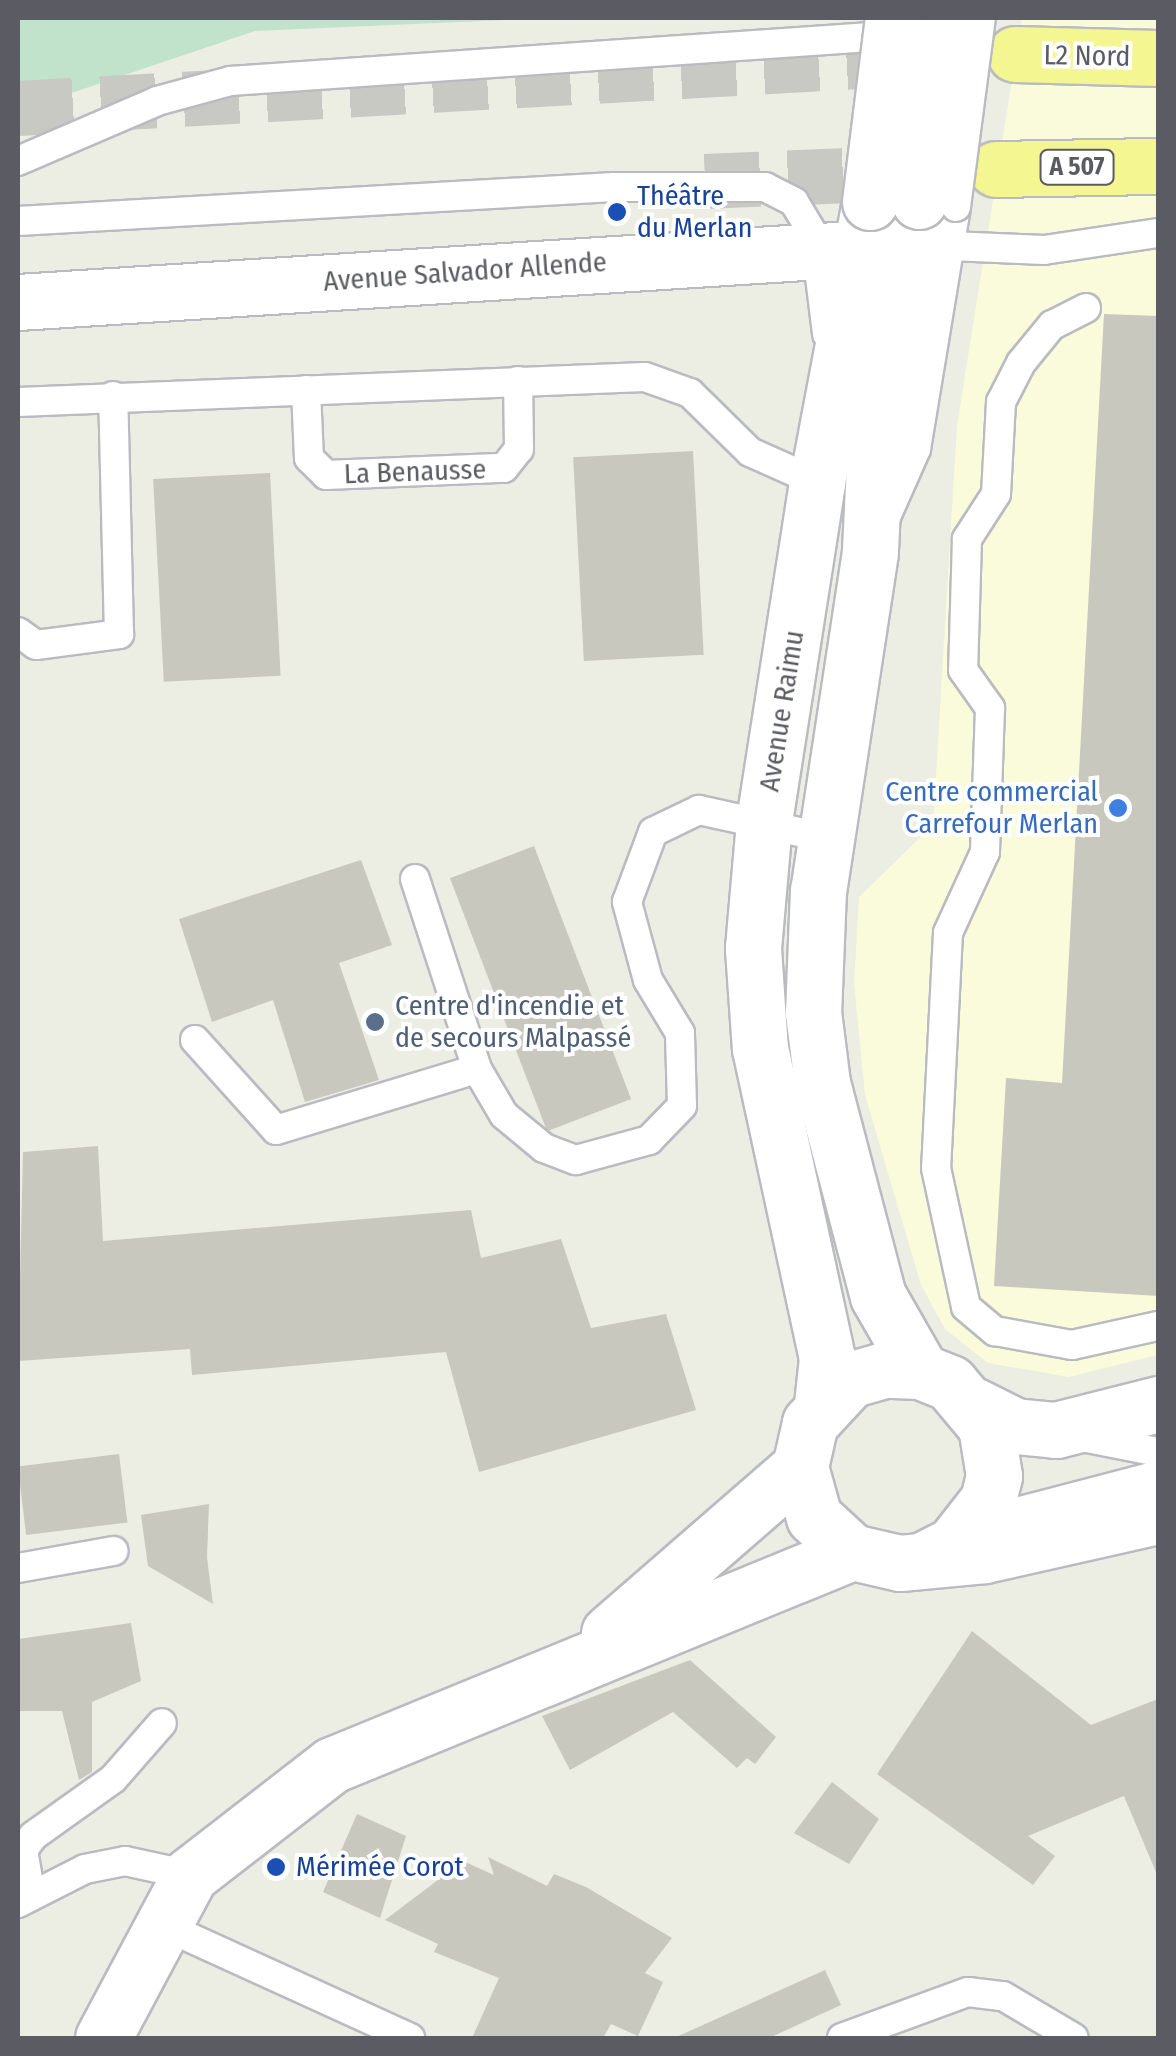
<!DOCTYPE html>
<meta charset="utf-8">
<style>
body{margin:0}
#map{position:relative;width:1176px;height:2056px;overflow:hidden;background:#ecede3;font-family:"Fira Sans Condensed",sans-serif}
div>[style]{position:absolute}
.commercial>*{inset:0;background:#fafbda}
.green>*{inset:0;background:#c1e3cb}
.building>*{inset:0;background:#c8c8bf;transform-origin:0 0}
.highway-tunnel>*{height:55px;margin-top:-27.5px;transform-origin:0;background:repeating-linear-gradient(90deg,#c8c9c3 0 55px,transparent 0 83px)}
.roads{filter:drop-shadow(2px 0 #babbc1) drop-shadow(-2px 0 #babbc1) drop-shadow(0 2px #babbc1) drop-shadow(0 -2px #babbc1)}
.lane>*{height:28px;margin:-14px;padding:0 14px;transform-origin:14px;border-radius:14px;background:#fff}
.secondary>*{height:55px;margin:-27.5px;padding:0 27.5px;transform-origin:27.5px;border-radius:27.5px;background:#fff}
.highway>*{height:55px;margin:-27.5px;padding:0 27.5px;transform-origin:27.5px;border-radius:27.5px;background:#f3f691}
.bridges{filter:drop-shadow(2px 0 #babbc1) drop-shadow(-2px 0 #babbc1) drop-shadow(0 2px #babbc1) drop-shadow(0 -2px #babbc1)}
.lane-bridge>*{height:28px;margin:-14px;padding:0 14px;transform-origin:14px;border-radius:14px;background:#fff}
.secondary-bridge>*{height:55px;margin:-27.5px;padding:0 27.5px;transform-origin:27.5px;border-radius:27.5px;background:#fff}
.dots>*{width:28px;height:28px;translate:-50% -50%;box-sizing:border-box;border:5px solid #fff;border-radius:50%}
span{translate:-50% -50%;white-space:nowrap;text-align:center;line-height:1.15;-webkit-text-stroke:8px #fff;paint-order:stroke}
.shield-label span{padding:2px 8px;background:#fff;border:2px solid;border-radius:8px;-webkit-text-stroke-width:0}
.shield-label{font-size:25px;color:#5b5c63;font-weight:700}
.street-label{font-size:28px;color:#5b5c63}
.transit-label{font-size:28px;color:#164399}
.left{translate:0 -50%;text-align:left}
.shop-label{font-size:28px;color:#366cbe}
.right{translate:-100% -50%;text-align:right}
.service-label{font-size:28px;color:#4e5e75}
.frame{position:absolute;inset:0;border:20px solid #5b5c63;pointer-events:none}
</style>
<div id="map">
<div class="commercial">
<div style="clip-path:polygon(1022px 18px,1158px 18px,1158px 1355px,1069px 1377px,988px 1363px,945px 1329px,921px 1285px,865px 1095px,854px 983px,859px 897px,933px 825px,957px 425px)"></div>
</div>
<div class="green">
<div style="clip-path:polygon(18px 18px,549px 18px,255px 31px,18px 111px)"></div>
</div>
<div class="building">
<div style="clip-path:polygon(1104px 314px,1158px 316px,1158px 1296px,994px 1286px,1006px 1078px,1062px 1083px)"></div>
<div style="left:693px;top:451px;width:204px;height:120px;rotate:87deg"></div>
<div style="left:270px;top:473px;width:203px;height:117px;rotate:87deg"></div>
<div style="left:534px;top:846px;width:271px;height:90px;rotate:69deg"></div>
<div style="clip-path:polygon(361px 860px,392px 945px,339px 963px,379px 1080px,305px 1102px,273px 1000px,212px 1022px,179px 919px)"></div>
<div style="clip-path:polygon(98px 1146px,103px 1241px,471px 1210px,481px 1258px,561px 1239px,591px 1328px,666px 1314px,696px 1410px,479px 1472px,446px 1352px,192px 1375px,190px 1349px,18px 1361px,23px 1152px)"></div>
<div style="left:119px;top:1454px;width:69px;height:102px;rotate:83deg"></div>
<div style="clip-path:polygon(209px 1504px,207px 1558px,213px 1604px,148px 1566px,141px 1515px)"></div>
<div style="clip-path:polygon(131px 1623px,141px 1681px,92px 1702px,92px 1772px,79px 1780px,62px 1711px,18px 1711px,18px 1639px)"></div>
<div style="clip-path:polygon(972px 1631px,1091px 1725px,1158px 1699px,1158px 1877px,1124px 1796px,1028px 1836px,1055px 1856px,1033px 1885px,877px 1774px)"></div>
<div style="clip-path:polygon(690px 1660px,776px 1737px,755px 1764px,747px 1758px,737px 1768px,673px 1712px,570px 1770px,542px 1716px)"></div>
<div style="clip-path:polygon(832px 1782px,879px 1819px,849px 1864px,794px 1833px)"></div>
<div style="clip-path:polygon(357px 1814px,406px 1836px,380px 1918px,323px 1892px)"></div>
<div style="clip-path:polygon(488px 1857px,547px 1886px,554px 1874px,586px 1887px,672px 1938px,645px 1973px,663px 1982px,638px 2036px,611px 2024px,603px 2038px,472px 2038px,499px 1978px,434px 1952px,438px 1944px,385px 1920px,463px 1861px,494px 1875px)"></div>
<div style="clip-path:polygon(825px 1970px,841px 2005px,769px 2038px,674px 2038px)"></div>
</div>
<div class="highway-tunnel">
<div style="left:18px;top:108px;width:915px;rotate:-3.19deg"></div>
<div style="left:705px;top:181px;width:214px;rotate:-2.4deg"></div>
</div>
<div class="roads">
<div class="lane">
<div style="left:18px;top:161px;width:151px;rotate:-23.3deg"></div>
<div style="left:157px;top:101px;width:76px;rotate:-15.3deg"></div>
<div style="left:230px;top:81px;width:671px;rotate:-3.93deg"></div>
<div style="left:18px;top:221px;width:597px;rotate:-3.27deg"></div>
<div style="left:614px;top:187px;width:151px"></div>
<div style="left:765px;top:187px;width:33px;rotate:27deg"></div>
<div style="left:794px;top:202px;width:41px;rotate:59deg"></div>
<div style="left:815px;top:237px;width:98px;rotate:82.9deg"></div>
<div style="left:950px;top:246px;width:94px;rotate:2.4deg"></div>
<div style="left:1044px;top:250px;width:115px;rotate:-8.5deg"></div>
<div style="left:1086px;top:308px;width:38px;rotate:153deg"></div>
<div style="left:1052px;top:325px;width:49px;rotate:129.2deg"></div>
<div style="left:1021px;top:363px;width:44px;rotate:117.1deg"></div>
<div style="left:1001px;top:402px;width:92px;rotate:93.1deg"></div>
<div style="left:996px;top:494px;width:54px;rotate:122.8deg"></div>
<div style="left:967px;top:539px;width:131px;rotate:91.7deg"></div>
<div style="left:963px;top:670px;width:47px;rotate:54.6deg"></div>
<div style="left:990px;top:708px;width:144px;rotate:92deg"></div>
<div style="left:985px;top:852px;width:89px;rotate:114.6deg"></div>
<div style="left:948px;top:933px;width:235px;rotate:92.9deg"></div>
<div style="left:936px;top:1168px;width:142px;rotate:77.8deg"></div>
<div style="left:966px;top:1307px;width:38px;rotate:40deg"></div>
<div style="left:995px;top:1331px;width:78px;rotate:10.3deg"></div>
<div style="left:1072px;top:1345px;width:88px;rotate:-12.5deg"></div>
<div style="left:306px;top:390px;width:68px;rotate:87.5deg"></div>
<div style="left:309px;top:458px;width:24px;rotate:45deg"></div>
<div style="left:326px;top:475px;width:178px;rotate:-2.3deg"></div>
<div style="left:504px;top:468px;width:24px;rotate:-52deg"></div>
<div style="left:519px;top:449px;width:68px;rotate:-90.8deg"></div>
<div style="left:18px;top:402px;width:627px;rotate:-2.28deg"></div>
<div style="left:645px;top:377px;width:48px;rotate:19.6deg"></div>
<div style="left:690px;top:393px;width:84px;rotate:44.5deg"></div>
<div style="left:750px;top:452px;width:73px;rotate:24.1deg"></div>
<div style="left:885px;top:519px;width:77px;rotate:-66.1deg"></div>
<div style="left:916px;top:449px;width:245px;rotate:-80.6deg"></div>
<div style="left:18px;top:632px;width:22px;rotate:36deg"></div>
<div style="left:36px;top:645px;width:84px;rotate:-7.5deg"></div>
<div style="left:119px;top:634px;width:238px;rotate:-91.4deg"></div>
<div style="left:415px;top:879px;width:200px;rotate:71.9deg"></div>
<div style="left:477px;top:1069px;width:53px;rotate:59.6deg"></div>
<div style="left:504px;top:1115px;width:52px;rotate:39.5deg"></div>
<div style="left:544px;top:1148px;width:34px;rotate:21deg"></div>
<div style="left:576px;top:1160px;width:76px;rotate:-15.3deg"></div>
<div style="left:649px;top:1140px;width:47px;rotate:-45.9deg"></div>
<div style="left:682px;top:1106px;width:73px;rotate:-91.6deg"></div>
<div style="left:680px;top:1033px;width:62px;rotate:-121.1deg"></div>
<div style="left:648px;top:980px;width:81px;rotate:-105.1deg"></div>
<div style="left:627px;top:902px;width:75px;rotate:-69.6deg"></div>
<div style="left:653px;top:832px;width:51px;rotate:-25.6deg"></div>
<div style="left:699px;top:810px;width:130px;rotate:12.4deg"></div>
<div style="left:195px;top:1040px;width:121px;rotate:48deg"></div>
<div style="left:276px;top:1130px;width:210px;rotate:-16.9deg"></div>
<div style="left:1077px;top:1436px;width:83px;rotate:11.2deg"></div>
<div style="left:978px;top:1522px;width:186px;rotate:-14.6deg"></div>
<div style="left:18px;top:1568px;width:97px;rotate:-10.1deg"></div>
<div style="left:31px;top:1896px;width:47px;rotate:-99.9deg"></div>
<div style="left:23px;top:1850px;width:17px;rotate:-54deg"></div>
<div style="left:33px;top:1836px;width:98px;rotate:-35.5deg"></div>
<div style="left:113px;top:1779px;width:74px;rotate:-48.8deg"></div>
<div style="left:18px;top:1903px;width:75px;rotate:-26.9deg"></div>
<div style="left:85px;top:1869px;width:41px;rotate:-11.3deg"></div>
<div style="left:125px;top:1861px;width:66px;rotate:12.2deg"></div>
<div style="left:160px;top:1924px;width:275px;rotate:24.5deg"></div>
<div style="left:842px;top:2038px;width:134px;rotate:-20.1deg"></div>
<div style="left:968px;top:1992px;width:35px;rotate:7deg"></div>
<div style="left:1003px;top:1996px;width:82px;rotate:30.6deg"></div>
</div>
<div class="secondary">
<div style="left:919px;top:201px;width:247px;rotate:100.3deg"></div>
<div style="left:875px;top:444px;width:108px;rotate:92.7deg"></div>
<div style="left:870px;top:552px;width:342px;rotate:98.7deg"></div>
<div style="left:818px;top:890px;width:122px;rotate:92.3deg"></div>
<div style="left:813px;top:1012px;width:72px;rotate:82.8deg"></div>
<div style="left:822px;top:1083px;width:220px;rotate:75.3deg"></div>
<div style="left:878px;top:1296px;width:86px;rotate:60.2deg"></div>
<div style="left:18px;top:302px;width:882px;rotate:-3.64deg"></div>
<div style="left:822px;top:1404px;width:46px;rotate:-83.8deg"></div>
<div style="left:827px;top:1358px;width:316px;rotate:-102.2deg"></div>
<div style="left:760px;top:1049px;width:101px;rotate:-94deg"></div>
<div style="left:753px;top:948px;width:127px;rotate:-85deg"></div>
<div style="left:764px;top:821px;width:343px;rotate:-81.1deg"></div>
<div style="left:817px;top:482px;width:285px;rotate:-79.3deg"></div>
<div style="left:973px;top:1405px;width:47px;rotate:26.6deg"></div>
<div style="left:1015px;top:1426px;width:41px;rotate:5.6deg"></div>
<div style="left:1056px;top:1430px;width:105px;rotate:-14.3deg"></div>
<div style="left:925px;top:1559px;width:31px;rotate:-27deg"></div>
<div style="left:953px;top:1545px;width:57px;rotate:-52.1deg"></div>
<div style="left:988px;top:1500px;width:25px;rotate:-76deg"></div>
<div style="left:994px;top:1476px;width:51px;rotate:-99.1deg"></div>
<div style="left:986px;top:1426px;width:56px;rotate:-129.9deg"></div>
<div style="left:950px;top:1383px;width:31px;rotate:-158deg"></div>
<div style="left:921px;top:1371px;width:37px;rotate:-178deg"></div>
<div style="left:884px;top:1370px;width:35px;rotate:164deg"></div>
<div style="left:850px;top:1380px;width:59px;rotate:132.9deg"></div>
<div style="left:810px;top:1423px;width:45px;rotate:102.8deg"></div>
<div style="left:800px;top:1467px;width:52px;rotate:74.4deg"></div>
<div style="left:814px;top:1517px;width:52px;rotate:42.6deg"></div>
<div style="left:852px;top:1552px;width:49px;rotate:12.9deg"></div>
<div style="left:900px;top:1563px;width:85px;rotate:-5.4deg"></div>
<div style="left:985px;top:1555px;width:177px;rotate:-12.7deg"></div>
<div style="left:609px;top:1633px;width:253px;rotate:-41deg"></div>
<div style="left:103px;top:2038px;width:185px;rotate:-61.9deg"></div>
<div style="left:190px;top:1875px;width:180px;rotate:-37.8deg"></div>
<div style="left:332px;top:1765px;width:562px;rotate:-22.27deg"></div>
</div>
<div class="highway">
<div style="left:1015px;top:54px;width:143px;rotate:1.6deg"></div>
<div style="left:996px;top:169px;width:162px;rotate:-1.1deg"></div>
</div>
</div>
<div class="bridges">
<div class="lane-bridge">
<div style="left:956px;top:207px;width:191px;rotate:-82.5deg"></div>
</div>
<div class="secondary-bridge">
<div style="left:919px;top:201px;width:185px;rotate:-81deg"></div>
<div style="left:870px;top:202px;width:185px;rotate:-82.9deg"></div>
</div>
</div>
<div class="dots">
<div style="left:617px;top:212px;background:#1a4fb4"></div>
<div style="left:1118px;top:808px;background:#3f7fe0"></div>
<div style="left:375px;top:1022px;background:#5c6f8a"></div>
<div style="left:276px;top:1867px;background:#1a4fb4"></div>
</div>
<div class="shield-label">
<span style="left:1077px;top:167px">A 507</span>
</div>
<div class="street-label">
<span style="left:1087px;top:56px;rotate:1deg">L2 Nord</span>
<span style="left:465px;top:272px;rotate:-4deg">Avenue Salvador Allende</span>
<span style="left:415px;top:472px;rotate:-2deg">La Benausse</span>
<span style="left:782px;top:711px;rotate:-81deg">Avenue Raimu</span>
</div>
<div class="transit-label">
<span class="left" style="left:637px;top:212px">Théâtre<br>du Merlan</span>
<span class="left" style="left:296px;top:1867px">Mérimée Corot</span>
</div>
<div class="shop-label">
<span class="right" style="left:1098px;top:808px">Centre commercial<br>Carrefour Merlan</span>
</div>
<div class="service-label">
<span class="left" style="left:395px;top:1022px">Centre d'incendie et<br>de secours Malpassé</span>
</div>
<div class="frame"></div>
</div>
